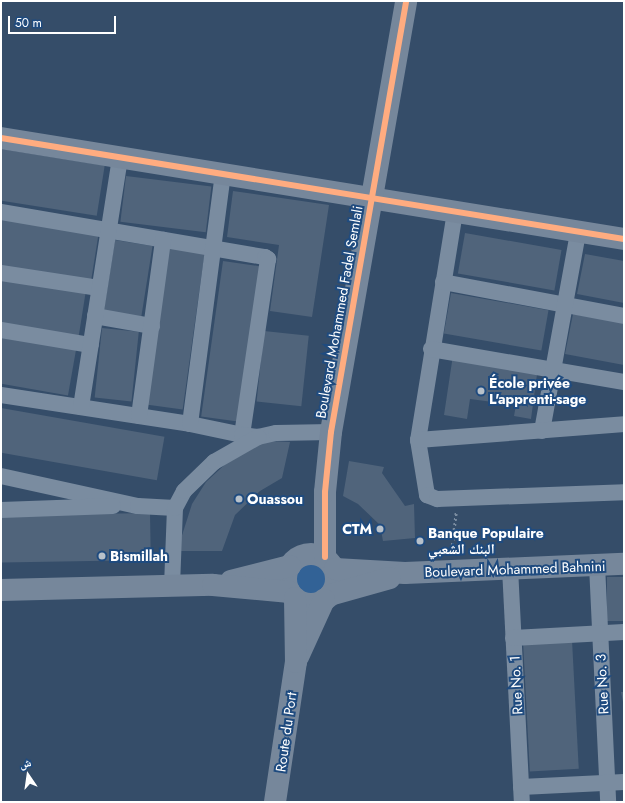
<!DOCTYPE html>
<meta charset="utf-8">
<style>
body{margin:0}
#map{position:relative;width:625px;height:803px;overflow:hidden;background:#354d69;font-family:Jost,"Noto Naskh Arabic",sans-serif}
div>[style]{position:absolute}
.green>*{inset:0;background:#326296}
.round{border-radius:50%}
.building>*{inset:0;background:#50647b;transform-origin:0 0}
.path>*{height:2.5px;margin-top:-1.25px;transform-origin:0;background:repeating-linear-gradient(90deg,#7a8ca0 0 2px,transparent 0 5px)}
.street>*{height:16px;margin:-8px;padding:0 8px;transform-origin:8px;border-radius:8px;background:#7a8ca0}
.secondary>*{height:22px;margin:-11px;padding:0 11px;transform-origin:11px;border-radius:11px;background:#76879b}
.secondary>.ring{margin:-11px;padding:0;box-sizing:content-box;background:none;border:22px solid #76879b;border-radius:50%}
.cycleway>*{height:6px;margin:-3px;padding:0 3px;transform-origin:3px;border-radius:3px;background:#ffac80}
.dots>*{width:11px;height:11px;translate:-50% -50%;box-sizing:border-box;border:2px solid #1f4b7f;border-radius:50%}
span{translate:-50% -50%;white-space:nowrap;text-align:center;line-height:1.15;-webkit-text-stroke:4px #1f4b7f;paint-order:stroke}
.street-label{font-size:14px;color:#fff}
.poi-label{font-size:14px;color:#fff;font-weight:700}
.left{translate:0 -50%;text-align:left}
.right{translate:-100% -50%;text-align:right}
.frame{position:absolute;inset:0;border:2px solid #fff;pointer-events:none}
.north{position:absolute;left:8px;top:755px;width:40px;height:40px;-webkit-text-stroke:3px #1f4b7f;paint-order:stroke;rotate:347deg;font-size:11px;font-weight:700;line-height:16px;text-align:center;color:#fff}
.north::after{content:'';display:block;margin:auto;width:14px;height:18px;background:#fff;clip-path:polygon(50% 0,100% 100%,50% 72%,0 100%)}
.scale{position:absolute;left:8px;top:16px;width:108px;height:18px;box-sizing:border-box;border:2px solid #fff;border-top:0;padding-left:5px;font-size:12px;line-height:14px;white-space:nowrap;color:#fff;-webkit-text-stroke:3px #1f4b7f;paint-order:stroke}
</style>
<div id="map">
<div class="green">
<div class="round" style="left:292px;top:560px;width:36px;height:36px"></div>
</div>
<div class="building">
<div style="left:1px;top:149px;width:105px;height:51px;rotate:9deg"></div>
<div style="left:126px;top:176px;width:86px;height:46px;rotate:7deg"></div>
<div style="clip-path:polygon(233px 191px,329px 205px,312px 317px,270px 311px,279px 245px,227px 237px)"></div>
<div style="left:1px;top:217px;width:99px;height:51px;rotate:9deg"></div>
<div style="left:465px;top:233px;width:98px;height:41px;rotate:10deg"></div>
<div style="left:115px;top:240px;width:38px;height:74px;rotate:9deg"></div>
<div style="left:168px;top:248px;width:37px;height:158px;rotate:8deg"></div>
<div style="clip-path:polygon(585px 254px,624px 261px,624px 303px,577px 294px)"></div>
<div style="left:223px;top:261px;width:37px;height:157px;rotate:8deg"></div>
<div style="left:1px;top:277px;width:86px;height:50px;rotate:9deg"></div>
<div style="left:451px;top:293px;width:99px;height:41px;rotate:10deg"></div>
<div style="clip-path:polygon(573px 314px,624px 323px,624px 365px,565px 354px)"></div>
<div style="left:102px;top:328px;width:37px;height:70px;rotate:6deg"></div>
<div style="left:264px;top:331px;width:45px;height:71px;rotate:6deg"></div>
<div style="left:1px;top:332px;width:77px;height:51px;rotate:10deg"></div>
<div style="clip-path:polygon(453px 355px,538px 367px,531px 419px,514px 416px,516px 405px,470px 399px,467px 419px,444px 415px)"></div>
<div style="left:1px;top:408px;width:166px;height:44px;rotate:10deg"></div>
<div style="clip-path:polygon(271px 441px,290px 442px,282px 478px,260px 491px,235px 515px,222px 551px,177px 551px,192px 504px,206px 482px,232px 458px,254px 445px)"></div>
<div style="clip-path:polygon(349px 461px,384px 467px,382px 473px,405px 506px,414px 504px,415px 538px,383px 541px,380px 525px,358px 504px,343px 496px)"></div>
<div style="left:150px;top:513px;width:47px;height:149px;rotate:89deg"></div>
<div style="left:624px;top:577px;width:44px;height:17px;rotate:90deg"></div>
<div style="left:572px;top:640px;width:129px;height:49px;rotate:87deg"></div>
<div style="clip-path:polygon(621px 692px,624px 692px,624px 702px,623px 702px)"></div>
</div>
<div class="path">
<div style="left:451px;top:555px;width:43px;rotate:-83.4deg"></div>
</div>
<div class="street">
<div style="left:1px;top:212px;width:268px;rotate:9.7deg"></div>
<div style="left:265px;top:257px;width:4px;rotate:34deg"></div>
<div style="left:268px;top:259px;width:178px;rotate:98.4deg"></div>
<div style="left:455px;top:212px;width:231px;rotate:99.2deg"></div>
<div style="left:418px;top:440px;width:56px;rotate:80.7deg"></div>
<div style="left:427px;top:495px;width:11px;rotate:22deg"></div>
<div style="left:437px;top:499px;width:187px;rotate:-2.1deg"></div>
<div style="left:1px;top:273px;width:99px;rotate:8.7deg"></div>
<div style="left:443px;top:282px;width:184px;rotate:10.6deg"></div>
<div style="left:95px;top:316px;width:58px;rotate:10deg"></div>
<div style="left:1px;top:330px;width:91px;rotate:9.5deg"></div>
<div style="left:431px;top:349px;width:196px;rotate:9.7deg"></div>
<div style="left:1px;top:395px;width:191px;rotate:8.7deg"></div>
<div style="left:190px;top:424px;width:53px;rotate:11.9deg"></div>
<div style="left:242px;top:435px;width:16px;rotate:7deg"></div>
<div style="left:258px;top:437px;width:18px;rotate:-13deg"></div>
<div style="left:276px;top:433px;width:55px;rotate:-1deg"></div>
<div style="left:81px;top:407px;width:253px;rotate:-81.1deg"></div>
<div style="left:139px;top:416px;width:178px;rotate:-82.2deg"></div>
<div style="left:190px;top:424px;width:252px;rotate:-82.5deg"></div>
<div style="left:542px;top:431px;width:202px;rotate:-79.7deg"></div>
<div style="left:418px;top:440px;width:207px;rotate:-4.4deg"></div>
<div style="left:1px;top:476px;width:140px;rotate:12.4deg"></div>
<div style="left:138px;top:506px;width:37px;rotate:3deg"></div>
<div style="left:1px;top:510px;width:112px;rotate:-2deg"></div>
<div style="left:597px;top:565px;width:237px;rotate:87.3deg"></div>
<div style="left:510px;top:568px;width:234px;rotate:87.1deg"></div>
<div style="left:172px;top:586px;width:78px;rotate:-87.8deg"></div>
<div style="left:175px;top:508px;width:19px;rotate:-62deg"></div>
<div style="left:184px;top:491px;width:42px;rotate:-44deg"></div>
<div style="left:214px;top:462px;width:51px;rotate:-29.6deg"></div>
<div style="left:513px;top:638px;width:111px;rotate:-3.1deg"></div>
<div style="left:521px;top:787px;width:103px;rotate:-2.8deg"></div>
</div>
<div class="secondary">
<div style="left:1px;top:138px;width:631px;rotate:9.21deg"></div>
<div class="ring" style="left:286px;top:554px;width:28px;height:28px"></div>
<div style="left:325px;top:557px;width:65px;rotate:-90deg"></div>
<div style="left:325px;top:492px;width:60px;rotate:-84.3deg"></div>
<div style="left:331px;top:432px;width:437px;rotate:-80.1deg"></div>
<div style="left:335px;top:569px;width:70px;rotate:3.3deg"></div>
<div style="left:405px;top:573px;width:219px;rotate:-2.4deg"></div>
<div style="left:231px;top:581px;width:61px;rotate:-14.3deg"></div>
<div style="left:1px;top:590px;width:212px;rotate:-1.4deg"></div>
<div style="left:213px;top:585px;width:77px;rotate:5.2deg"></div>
<div style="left:330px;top:595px;width:62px;rotate:-15.8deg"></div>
<div style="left:298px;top:657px;width:63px;rotate:-65.5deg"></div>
<div style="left:275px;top:802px;width:142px;rotate:-81.5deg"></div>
<div style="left:296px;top:662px;width:64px;rotate:-90.9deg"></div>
</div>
<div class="cycleway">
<div style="left:1px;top:138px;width:631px;rotate:9.21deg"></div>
<div style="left:325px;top:557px;width:65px;rotate:-90deg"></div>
<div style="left:325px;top:492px;width:60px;rotate:-84.3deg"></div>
<div style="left:331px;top:432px;width:437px;rotate:-80.1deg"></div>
</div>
<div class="dots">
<div style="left:481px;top:391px;background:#b8c1ca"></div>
<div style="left:239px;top:499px;background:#b8c1ca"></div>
<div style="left:380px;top:529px;background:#b8c1ca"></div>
<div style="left:420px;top:541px;background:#b8c1ca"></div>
<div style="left:102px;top:556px;background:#b8c1ca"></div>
</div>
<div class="street-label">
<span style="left:339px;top:312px;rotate:-80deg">Boulevard Mohammed Fadel Semlali</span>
<span style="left:515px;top:569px;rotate:-2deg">Boulevard Mohammed Bahnini</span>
<span style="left:602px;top:684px;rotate:-93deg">Rue No. 3</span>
<span style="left:516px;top:685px;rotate:-93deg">Rue No. 1</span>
<span style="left:286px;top:732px;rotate:-82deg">Route du Port</span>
</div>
<div class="poi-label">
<span class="left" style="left:489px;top:391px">École privée<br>L'apprenti-sage</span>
<span class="left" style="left:247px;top:499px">Ouassou</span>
<span class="right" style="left:372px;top:529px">CTM</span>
<span class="left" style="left:428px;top:541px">Banque Populaire<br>البنك الشعبي</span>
<span class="left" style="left:110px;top:556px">Bismillah</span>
</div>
<div class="frame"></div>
<div class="north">ش</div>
<div class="scale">50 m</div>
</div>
